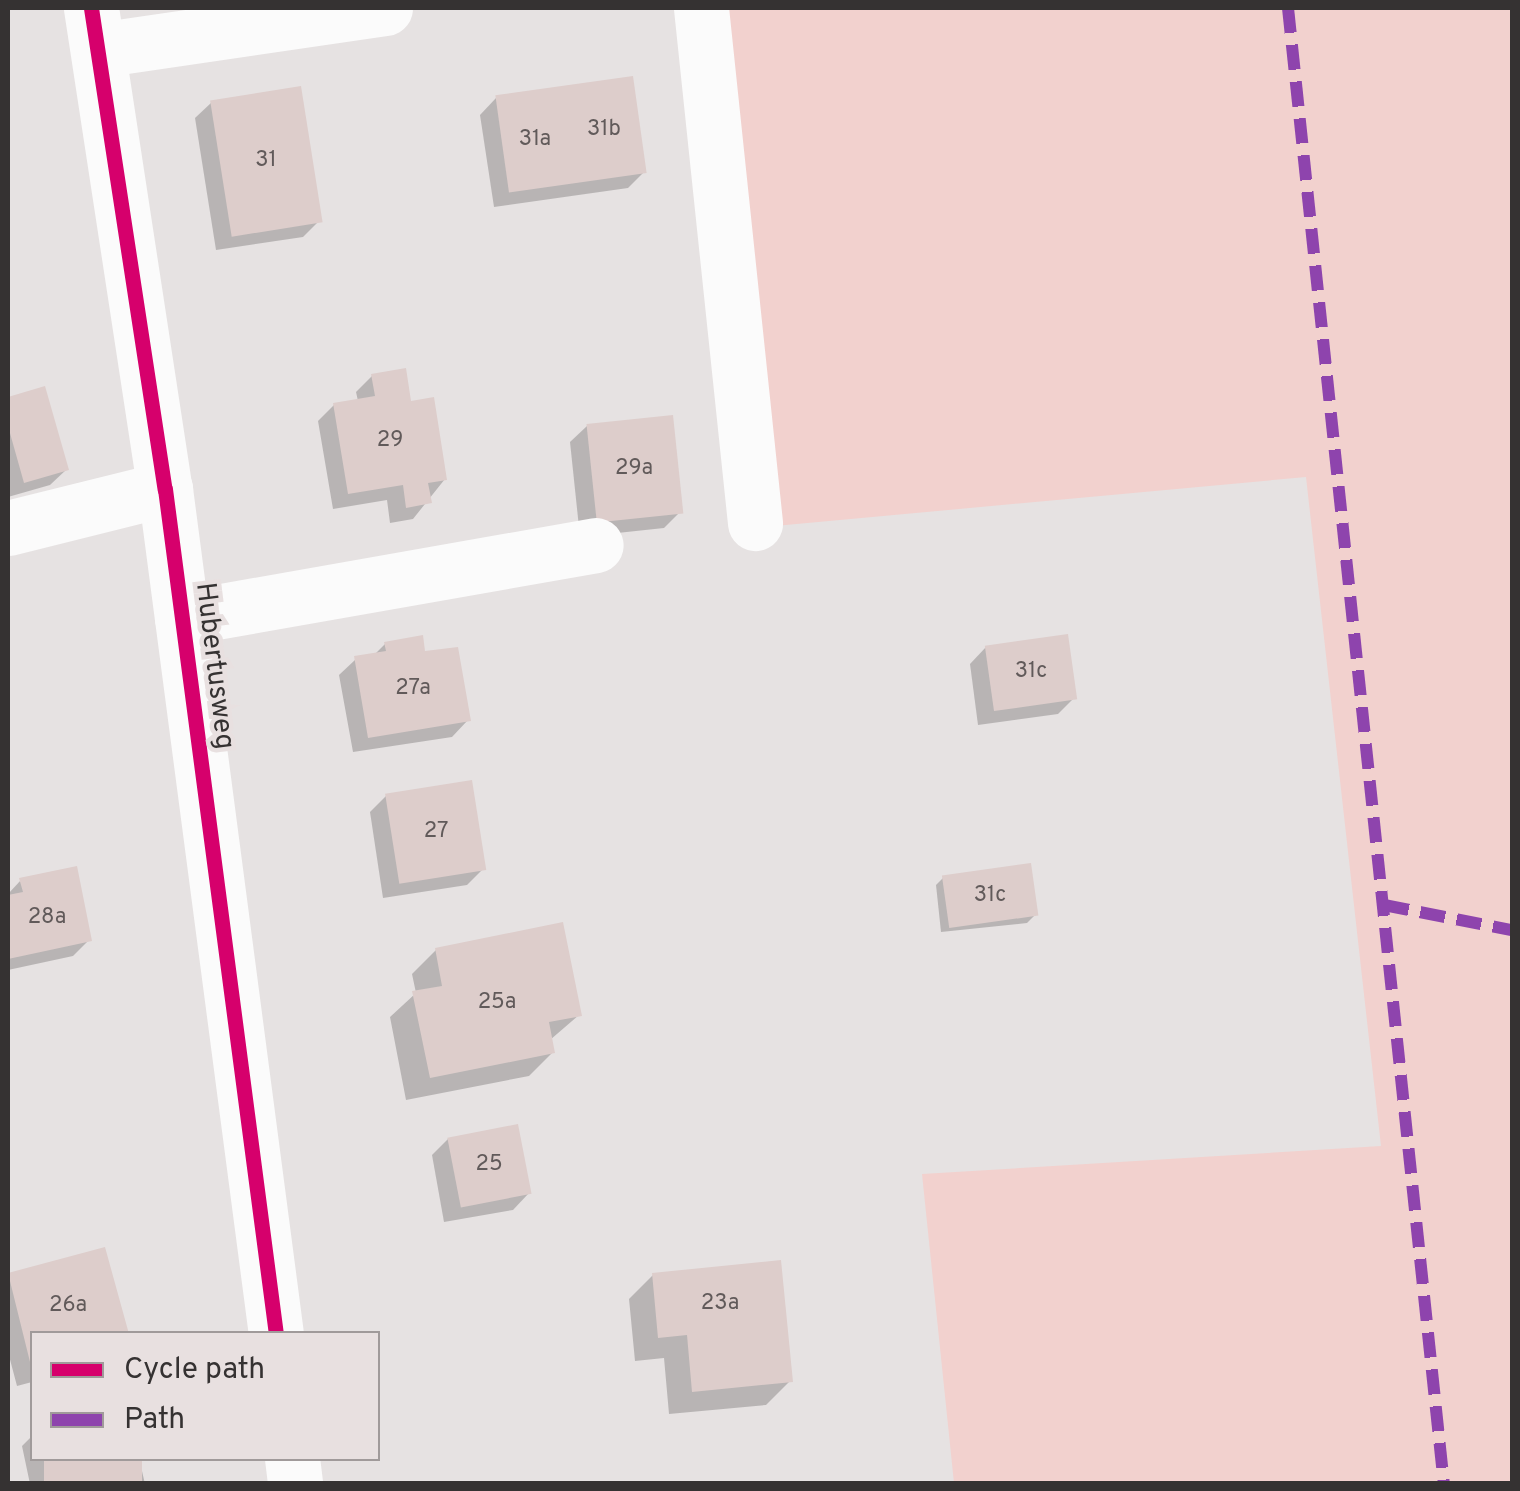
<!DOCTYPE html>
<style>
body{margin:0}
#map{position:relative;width:1520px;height:1491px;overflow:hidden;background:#e6e2e2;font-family:Overpass,sans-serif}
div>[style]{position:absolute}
.green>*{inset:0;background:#f2d1ce}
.shadow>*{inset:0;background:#0003}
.building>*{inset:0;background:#ddcdcb;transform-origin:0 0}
.minor>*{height:55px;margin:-27.5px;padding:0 27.5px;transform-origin:27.5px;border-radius:27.5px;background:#fbfbfb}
.quiet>*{height:12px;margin-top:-6px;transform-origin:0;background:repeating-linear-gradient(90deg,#8e44ad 0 25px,transparent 0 37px)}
.cycleway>*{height:15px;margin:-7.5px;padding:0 7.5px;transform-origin:7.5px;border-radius:7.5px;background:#d6006c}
span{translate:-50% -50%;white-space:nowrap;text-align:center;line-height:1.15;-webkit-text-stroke:9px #e8e0e0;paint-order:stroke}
.number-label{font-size:22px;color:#615a5a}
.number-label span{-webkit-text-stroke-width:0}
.street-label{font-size:28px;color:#353232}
.frame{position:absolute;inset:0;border:10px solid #353232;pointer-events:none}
.legend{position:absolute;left:30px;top:1331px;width:350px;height:130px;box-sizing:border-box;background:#e8e0e0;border:2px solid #a09a9a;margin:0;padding:12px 18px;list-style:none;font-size:30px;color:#353232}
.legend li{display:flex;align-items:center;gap:20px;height:50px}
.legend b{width:50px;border:2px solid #a09a9a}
</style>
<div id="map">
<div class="green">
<div style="clip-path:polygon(706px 8px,1512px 8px,1512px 1483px,954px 1483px,922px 1174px,1381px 1146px,1306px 477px,764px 527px)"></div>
</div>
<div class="shadow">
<div style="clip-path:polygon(496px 98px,644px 172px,628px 188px,494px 207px,480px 115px)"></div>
<div style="clip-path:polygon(212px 102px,319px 221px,303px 237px,216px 250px,195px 118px)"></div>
<div style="clip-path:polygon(372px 376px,409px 404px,445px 479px,413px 519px,390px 523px,387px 500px,333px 509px,318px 421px,334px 405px,358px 401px,356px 392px)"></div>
<div style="clip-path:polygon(44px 389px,67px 469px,50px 485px,8px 497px,8px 400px)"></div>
<div style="clip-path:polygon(587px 426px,680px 512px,664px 528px,580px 537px,570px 442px)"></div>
<div style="clip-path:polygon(385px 644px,423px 654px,468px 720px,452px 737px,353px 752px,339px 675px,356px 659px,373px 656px)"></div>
<div style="clip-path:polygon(986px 647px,1074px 698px,1058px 714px,978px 725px,970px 664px)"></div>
<div style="clip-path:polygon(386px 796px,483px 869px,467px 885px,383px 898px,370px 812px)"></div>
<div style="clip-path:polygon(943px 878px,1035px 915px,1027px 923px,941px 932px,936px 885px)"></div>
<div style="clip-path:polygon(21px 880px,89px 940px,73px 956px,8px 970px,8px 894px)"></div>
<div style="clip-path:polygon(436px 950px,579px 1015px,550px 1040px,553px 1052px,529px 1076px,406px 1100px,390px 1017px,416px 993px,412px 974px)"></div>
<div style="clip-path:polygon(448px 1139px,529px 1193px,513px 1210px,444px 1222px,432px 1155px)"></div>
<div style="clip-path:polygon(103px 1250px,32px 1334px,32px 1382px,17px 1386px,8px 1352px,8px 1276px)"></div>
<div style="clip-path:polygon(653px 1275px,790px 1381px,766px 1405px,669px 1414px,664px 1358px,635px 1361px,629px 1299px)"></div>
<div style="clip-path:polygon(32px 1436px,32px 1458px,139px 1458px,145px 1484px,30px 1484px,22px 1446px)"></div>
</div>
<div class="building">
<div style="left:633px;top:76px;width:98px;height:139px;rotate:82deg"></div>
<div style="left:301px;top:86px;width:138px;height:92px;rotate:81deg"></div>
<div style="clip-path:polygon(406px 368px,411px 401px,434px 397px,447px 480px,428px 483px,432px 503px,406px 508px,403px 485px,348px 494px,333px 403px,375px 396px,371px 374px)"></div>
<div style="clip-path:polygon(45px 386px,69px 470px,24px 483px,8px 426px,8px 397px)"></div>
<div style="left:673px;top:415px;width:99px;height:87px;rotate:84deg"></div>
<div style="left:1068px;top:634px;width:66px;height:84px;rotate:82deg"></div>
<div style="clip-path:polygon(423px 635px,425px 651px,458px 647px,471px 721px,368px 738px,354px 656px,386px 651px,384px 642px)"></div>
<div style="left:472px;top:780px;width:91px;height:88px;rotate:81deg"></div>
<div style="left:1031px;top:863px;width:53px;height:90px;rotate:82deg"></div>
<div style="clip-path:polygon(77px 866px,92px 941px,8px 959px,8px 895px,23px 892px,19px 878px)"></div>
<div style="clip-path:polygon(563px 922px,582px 1016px,549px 1022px,555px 1053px,430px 1078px,412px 991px,442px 986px,435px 948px)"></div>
<div style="left:518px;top:1124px;width:71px;height:72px;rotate:79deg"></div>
<div style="clip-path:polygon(105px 1247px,129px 1334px,32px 1334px,31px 1366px,8px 1273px)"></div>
<div style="clip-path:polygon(781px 1260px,793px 1382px,692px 1392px,687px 1335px,658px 1338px,652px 1273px)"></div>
<div style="left:44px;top:1458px;width:98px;height:27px"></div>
</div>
<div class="minor">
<div style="left:91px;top:8px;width:487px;rotate:81.3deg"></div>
<div style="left:165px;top:489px;width:852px;rotate:82.52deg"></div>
<div style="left:701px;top:8px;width:518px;rotate:84.01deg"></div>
<div style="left:98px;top:50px;width:290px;rotate:-8.3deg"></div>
<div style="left:8px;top:528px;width:162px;rotate:-14deg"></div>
<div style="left:182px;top:618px;width:420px;rotate:-10deg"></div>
<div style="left:292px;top:1458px;width:26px;rotate:83deg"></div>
</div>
<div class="quiet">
<div style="left:1288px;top:8px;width:1484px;rotate:83.97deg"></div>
<div style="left:1384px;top:905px;width:130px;rotate:11.1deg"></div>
</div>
<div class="cycleway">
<div style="left:91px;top:8px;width:487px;rotate:81.3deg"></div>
<div style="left:165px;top:489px;width:852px;rotate:82.52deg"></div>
</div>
<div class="number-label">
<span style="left:604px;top:130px">31b</span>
<span style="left:535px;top:140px">31a</span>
<span style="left:266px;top:161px">31</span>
<span style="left:390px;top:441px">29</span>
<span style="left:634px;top:469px">29a</span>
<span style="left:1031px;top:672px">31c</span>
<span style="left:413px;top:689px">27a</span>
<span style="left:436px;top:832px">27</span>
<span style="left:990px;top:896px">31c</span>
<span style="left:47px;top:918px">28a</span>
<span style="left:497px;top:1003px">25a</span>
<span style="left:489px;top:1165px">25</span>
<span style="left:720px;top:1304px">23a</span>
<span style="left:68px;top:1306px">26a</span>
</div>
<div class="street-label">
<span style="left:214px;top:666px;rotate:83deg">Hubertusweg</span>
</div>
<div class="frame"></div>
<ul class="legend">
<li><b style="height:12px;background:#d6006c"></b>Cycle path</li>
<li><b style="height:12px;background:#8e44ad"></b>Path</li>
</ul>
</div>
